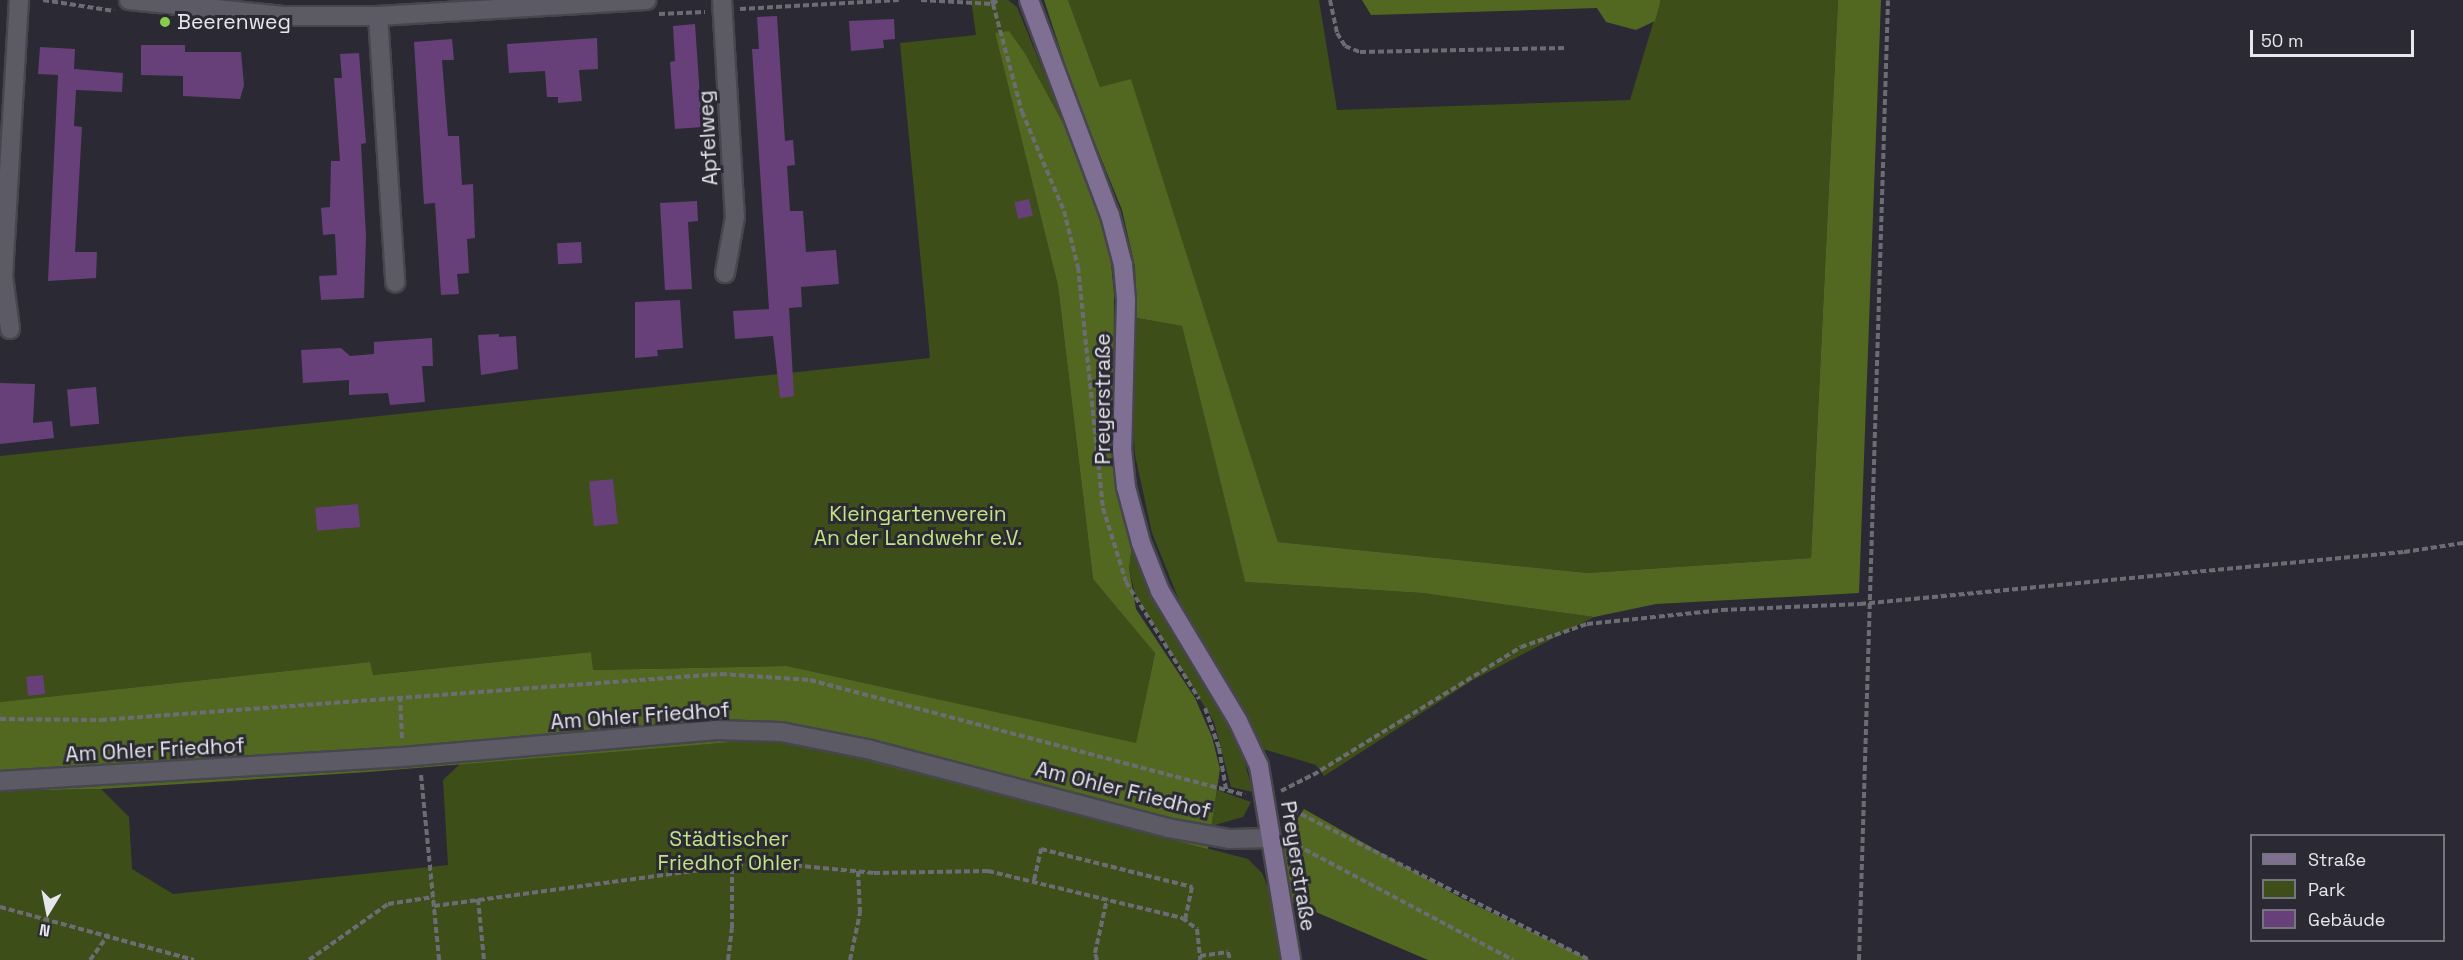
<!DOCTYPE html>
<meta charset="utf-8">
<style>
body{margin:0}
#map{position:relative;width:2463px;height:960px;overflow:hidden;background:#2b2a34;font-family:"Space Grotesk",sans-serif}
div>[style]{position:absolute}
.green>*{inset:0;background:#3d4e19}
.forest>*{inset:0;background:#526821}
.building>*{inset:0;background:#674079;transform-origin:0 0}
.path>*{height:4px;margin-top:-2px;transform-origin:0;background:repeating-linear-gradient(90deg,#6c6c74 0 6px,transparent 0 9px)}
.roads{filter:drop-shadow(2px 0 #46464d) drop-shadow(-2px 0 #46464d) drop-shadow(0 2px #46464d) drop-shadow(0 -2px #46464d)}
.street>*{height:18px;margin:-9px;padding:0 9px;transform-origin:9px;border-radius:9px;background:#5b5a65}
.secondary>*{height:18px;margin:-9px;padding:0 9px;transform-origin:9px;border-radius:9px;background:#7f7093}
.dots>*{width:16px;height:16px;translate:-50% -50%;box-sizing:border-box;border:3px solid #2b2a34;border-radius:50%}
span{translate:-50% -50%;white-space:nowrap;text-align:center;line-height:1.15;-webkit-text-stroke:6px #2b2a34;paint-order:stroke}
.poi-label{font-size:21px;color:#e6e6ec}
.left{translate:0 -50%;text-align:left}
.street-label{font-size:21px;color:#e6e6ec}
.park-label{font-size:21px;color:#c1e482}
.legend{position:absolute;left:2250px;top:834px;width:195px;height:108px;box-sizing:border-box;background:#2b2a34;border:2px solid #76757e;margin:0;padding:8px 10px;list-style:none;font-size:18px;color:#e6e6ec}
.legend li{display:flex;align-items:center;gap:12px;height:30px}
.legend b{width:30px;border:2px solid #76757e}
.north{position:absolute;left:18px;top:882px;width:60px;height:60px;-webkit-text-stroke:4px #2b2a34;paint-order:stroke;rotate:190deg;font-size:16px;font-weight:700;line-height:24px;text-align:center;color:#e6e6ec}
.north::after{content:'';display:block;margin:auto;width:21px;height:27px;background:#e6e6ec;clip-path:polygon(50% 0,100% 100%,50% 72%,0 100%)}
.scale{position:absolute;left:2250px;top:30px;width:164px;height:27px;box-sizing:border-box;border:3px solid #e6e6ec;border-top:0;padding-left:8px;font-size:18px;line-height:21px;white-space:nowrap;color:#e6e6ec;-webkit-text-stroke:4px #2b2a34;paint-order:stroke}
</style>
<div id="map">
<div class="green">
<div style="clip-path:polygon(971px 0,1008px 0,1017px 7px,1069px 134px,1026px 55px,995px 33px,1058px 286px,1093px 579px,1155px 652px,1136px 744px,787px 666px,592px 670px,591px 652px,372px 675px,370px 662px,0 702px,0 456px,930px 358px,900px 43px,976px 35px)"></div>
<div style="clip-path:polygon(1068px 0,1319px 0,1337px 110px,1630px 100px,1660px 0,1838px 0,1811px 558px,1588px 573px,1278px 542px,1131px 80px,1100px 87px)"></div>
<div style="clip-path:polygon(1137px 318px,1182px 326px,1245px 582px,1422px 593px,1594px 617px,1473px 680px,1324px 776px,1316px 765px,1263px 749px,1183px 610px,1152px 533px,1135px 455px,1132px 405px)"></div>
<div style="clip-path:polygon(1132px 546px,1164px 619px,1239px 742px,1253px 792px,1231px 787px,1214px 722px,1135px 594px,1129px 568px)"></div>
<div style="clip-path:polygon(746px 741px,801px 744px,849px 754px,1248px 859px,1262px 873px,1272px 897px,1282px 960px,0 960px,0 791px,101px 789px,129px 817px,132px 869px,173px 894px,448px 865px,443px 780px,461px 763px)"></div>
<div style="clip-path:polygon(1217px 790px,1251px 802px,1243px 817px,1211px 826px)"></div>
</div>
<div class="forest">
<div style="clip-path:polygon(1044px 0,1068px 0,1100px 87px,1131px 79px,1278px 542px,1588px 573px,1811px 558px,1838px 0,1881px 0,1859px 593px,1656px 604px,1594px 617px,1422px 593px,1245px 582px,1182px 326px,1137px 318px,1135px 267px,1122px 210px,1075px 94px)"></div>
<div style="clip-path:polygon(1362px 0,1660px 0,1660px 3px,1655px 21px,1636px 30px,1606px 22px,1597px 8px,1371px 15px)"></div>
<div style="clip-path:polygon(1009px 31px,1026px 55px,1069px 134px,1109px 243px,1114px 293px,1113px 464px,1132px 546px,1129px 568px,1136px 609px,1195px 698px,1212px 737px,1220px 769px,1208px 849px,801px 744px,746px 741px,368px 772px,101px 789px,0 791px,0 702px,370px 662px,373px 675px,591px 652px,593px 670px,787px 666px,1136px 743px,1155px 653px,1093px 579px,1058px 286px,995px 33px)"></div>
<div style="clip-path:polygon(1304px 809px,1461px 898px,1590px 960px,1428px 960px,1290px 901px,1282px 842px)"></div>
</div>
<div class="building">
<div style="clip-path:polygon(777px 16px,785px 141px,793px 140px,795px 165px,787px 166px,790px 211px,803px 211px,806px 252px,836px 250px,839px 284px,801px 287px,802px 307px,789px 308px,794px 396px,780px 398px,773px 336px,735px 339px,733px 311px,769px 309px,752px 49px,759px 49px,757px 17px)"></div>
<div style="clip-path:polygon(894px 19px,895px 39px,883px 40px,884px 48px,851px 51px,849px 21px)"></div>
<div style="clip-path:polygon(695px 24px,702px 127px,675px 129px,670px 62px,675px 61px,673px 26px)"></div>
<div style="clip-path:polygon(597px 38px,598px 69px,579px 70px,582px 101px,558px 103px,558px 97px,547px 97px,545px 71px,509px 73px,507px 44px)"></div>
<div style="clip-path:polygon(452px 39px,454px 60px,442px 60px,448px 136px,459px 136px,462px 185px,473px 184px,475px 238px,467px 239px,469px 273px,457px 274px,459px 294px,441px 295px,435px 203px,424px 204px,414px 42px)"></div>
<div style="clip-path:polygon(141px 45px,185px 45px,185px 52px,241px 52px,244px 85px,240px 99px,183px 96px,183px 76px,141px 75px)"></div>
<div style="clip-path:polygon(40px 47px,75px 49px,74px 69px,123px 73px,122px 92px,76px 90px,74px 126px,82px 127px,75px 252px,97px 252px,96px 278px,48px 281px,58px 75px,38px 74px)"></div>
<div style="clip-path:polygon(359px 53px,366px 143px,361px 144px,366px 236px,364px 298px,321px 300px,319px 276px,337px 275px,335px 234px,323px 235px,321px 208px,330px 207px,331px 161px,340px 161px,334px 78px,342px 78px,340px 54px)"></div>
<div style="left:1029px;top:199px;width:17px;height:15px;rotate:77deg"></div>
<div style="clip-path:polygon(697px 201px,698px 221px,688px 222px,692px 289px,665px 290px,660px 203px)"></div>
<div style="left:581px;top:242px;width:21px;height:24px;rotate:87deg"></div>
<div style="clip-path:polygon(680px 300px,683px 348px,657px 350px,658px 356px,635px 358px,635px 302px)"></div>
<div style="clip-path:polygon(499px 334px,499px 337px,516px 336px,518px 369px,481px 375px,478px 335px)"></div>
<div style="clip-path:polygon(432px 338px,433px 366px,422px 366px,425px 402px,390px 405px,388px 393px,349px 395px,349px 380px,303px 383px,301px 350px,341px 348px,350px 356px,374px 354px,374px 342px)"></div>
<div style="clip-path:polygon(0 383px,35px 384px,33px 423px,52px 421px,54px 438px,0 444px)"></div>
<div style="left:96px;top:387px;width:37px;height:29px;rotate:85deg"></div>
<div style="left:613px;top:479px;width:45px;height:24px;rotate:84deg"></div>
<div style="left:358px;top:504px;width:23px;height:43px;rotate:85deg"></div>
<div style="left:43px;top:675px;width:19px;height:17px;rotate:84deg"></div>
</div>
<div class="path">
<div style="left:43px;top:0;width:72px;rotate:8.8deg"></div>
<div style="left:921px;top:0;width:72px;rotate:3.2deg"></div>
<div style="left:993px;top:4px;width:4px;rotate:-104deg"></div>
<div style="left:997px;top:0;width:6px;rotate:135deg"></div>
<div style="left:993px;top:4px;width:112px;rotate:75deg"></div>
<div style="left:1022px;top:112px;width:108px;rotate:67deg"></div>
<div style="left:1064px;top:211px;width:58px;rotate:76deg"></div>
<div style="left:1078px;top:267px;width:242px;rotate:84.1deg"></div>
<div style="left:1103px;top:508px;width:77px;rotate:72.7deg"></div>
<div style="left:1126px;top:582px;width:138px;rotate:58deg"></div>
<div style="left:1330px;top:0;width:34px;rotate:78deg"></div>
<div style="left:1337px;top:33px;width:15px;rotate:58deg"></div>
<div style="left:1345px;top:46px;width:16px;rotate:22deg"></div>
<div style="left:1360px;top:52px;width:207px;rotate:-1.1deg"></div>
<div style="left:740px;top:9px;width:159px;rotate:-3.2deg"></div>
<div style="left:659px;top:14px;width:46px;rotate:-2.5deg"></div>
<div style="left:400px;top:696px;width:43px;rotate:87.3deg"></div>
<div style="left:1205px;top:708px;width:42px;rotate:70.7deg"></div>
<div style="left:1219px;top:748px;width:42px;rotate:80.3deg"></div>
<div style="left:0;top:719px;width:101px;rotate:0.6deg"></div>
<div style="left:101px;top:720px;width:622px;rotate:-4.24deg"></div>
<div style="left:721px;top:674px;width:89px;rotate:3.9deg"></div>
<div style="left:810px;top:680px;width:450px;rotate:14.8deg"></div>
<div style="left:421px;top:775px;width:186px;rotate:84.4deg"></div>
<div style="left:1281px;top:791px;width:36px;rotate:-27deg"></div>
<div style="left:1313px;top:775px;width:244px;rotate:-31.6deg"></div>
<div style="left:1521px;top:647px;width:70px;rotate:-19.2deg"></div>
<div style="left:1587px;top:624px;width:136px;rotate:-5.9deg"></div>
<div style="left:1722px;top:610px;width:138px;rotate:-2.5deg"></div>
<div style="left:1860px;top:604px;width:546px;rotate:-5.46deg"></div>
<div style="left:2404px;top:552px;width:60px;rotate:-8.7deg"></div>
<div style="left:1285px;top:806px;width:342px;rotate:26.8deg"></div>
<div style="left:1289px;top:841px;width:254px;rotate:28deg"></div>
<div style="left:1034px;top:880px;width:32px;rotate:-77deg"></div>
<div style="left:1041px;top:849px;width:156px;rotate:14.1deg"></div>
<div style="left:1192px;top:887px;width:33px;rotate:102deg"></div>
<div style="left:478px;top:899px;width:61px;rotate:84.4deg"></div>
<div style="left:434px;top:906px;width:329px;rotate:-7.7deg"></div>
<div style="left:760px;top:862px;width:115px;rotate:5.5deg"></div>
<div style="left:874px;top:873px;width:114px;rotate:-1deg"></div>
<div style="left:988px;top:871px;width:200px;rotate:13.6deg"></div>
<div style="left:1182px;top:918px;width:19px;rotate:36deg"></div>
<div style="left:1197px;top:929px;width:31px;rotate:84deg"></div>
<div style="left:0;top:907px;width:201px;rotate:15.3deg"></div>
<div style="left:1200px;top:956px;width:28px;rotate:-8deg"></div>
<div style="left:1228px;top:952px;width:8px;rotate:76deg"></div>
<div style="left:90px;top:960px;width:32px;rotate:-54deg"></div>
<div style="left:309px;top:960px;width:97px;rotate:-35.3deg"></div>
<div style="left:388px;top:904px;width:46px;rotate:-8.8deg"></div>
<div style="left:728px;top:960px;width:32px;rotate:-83deg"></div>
<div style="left:732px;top:928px;width:63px;rotate:-90deg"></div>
<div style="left:850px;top:960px;width:48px;rotate:-78deg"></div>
<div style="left:860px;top:913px;width:42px;rotate:-92.7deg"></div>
<div style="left:1097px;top:960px;width:7px;rotate:-106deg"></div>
<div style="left:1095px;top:953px;width:55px;rotate:-77.5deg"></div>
<div style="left:1859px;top:960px;width:960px;rotate:-88.27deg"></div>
</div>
<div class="roads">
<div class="street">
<div style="left:129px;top:0;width:155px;rotate:5.9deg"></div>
<div style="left:283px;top:16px;width:95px"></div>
<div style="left:378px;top:16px;width:269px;rotate:-3.4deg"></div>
<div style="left:722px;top:0;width:217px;rotate:86.6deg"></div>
<div style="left:735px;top:217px;width:57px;rotate:100.1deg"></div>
<div style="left:378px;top:16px;width:267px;rotate:86.3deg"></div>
<div style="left:10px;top:329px;width:53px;rotate:-97.5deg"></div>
<div style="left:3px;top:276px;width:276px;rotate:-86.7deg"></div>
<div style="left:0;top:781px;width:403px;rotate:-3.4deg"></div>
<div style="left:402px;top:757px;width:314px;rotate:-4.9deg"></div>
<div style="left:715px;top:730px;width:66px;rotate:1.7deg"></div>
<div style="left:781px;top:732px;width:88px;rotate:11.2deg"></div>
<div style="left:867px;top:749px;width:311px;rotate:14.7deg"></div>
<div style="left:1168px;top:828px;width:63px;rotate:10.1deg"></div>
<div style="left:1230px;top:839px;width:41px;rotate:-1.4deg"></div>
</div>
<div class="secondary">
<div style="left:1029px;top:0;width:230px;rotate:69.4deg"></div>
<div style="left:1110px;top:215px;width:52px;rotate:75.4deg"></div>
<div style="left:1123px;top:265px;width:36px;rotate:85deg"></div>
<div style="left:1126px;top:301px;width:148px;rotate:91.5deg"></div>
<div style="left:1122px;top:449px;width:38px;rotate:84deg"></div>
<div style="left:1126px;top:487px;width:58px;rotate:75deg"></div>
<div style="left:1141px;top:543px;width:52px;rotate:68.4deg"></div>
<div style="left:1160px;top:591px;width:152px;rotate:59deg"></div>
<div style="left:1238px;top:721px;width:50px;rotate:65deg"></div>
<div style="left:1259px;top:766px;width:197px;rotate:80.6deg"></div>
</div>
</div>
<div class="dots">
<div style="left:165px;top:22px;background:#87cf4a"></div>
</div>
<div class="poi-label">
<span class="left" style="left:177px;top:22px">Beerenweg</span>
</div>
<div class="street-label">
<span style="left:708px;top:138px;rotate:-93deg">Apfelweg</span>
<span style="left:1103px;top:399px;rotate:-90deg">Preyerstraße</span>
<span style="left:640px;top:716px;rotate:-4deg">Am Ohler Friedhof</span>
<span style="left:155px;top:750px;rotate:-3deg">Am Ohler Friedhof</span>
<span style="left:1123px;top:790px;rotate:14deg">Am Ohler Friedhof</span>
<span style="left:1298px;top:866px;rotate:81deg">Preyerstraße</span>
</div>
<div class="park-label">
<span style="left:918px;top:526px">Kleingartenverein<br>An der Landwehr e.V.</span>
<span style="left:729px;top:851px">Städtischer<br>Friedhof Ohler</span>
</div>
<ul class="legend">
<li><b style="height:8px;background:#7f7093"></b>Straße</li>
<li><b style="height:16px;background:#3d4e19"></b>Park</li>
<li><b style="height:16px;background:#674079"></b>Gebäude</li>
</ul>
<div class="north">N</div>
<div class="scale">50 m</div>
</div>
